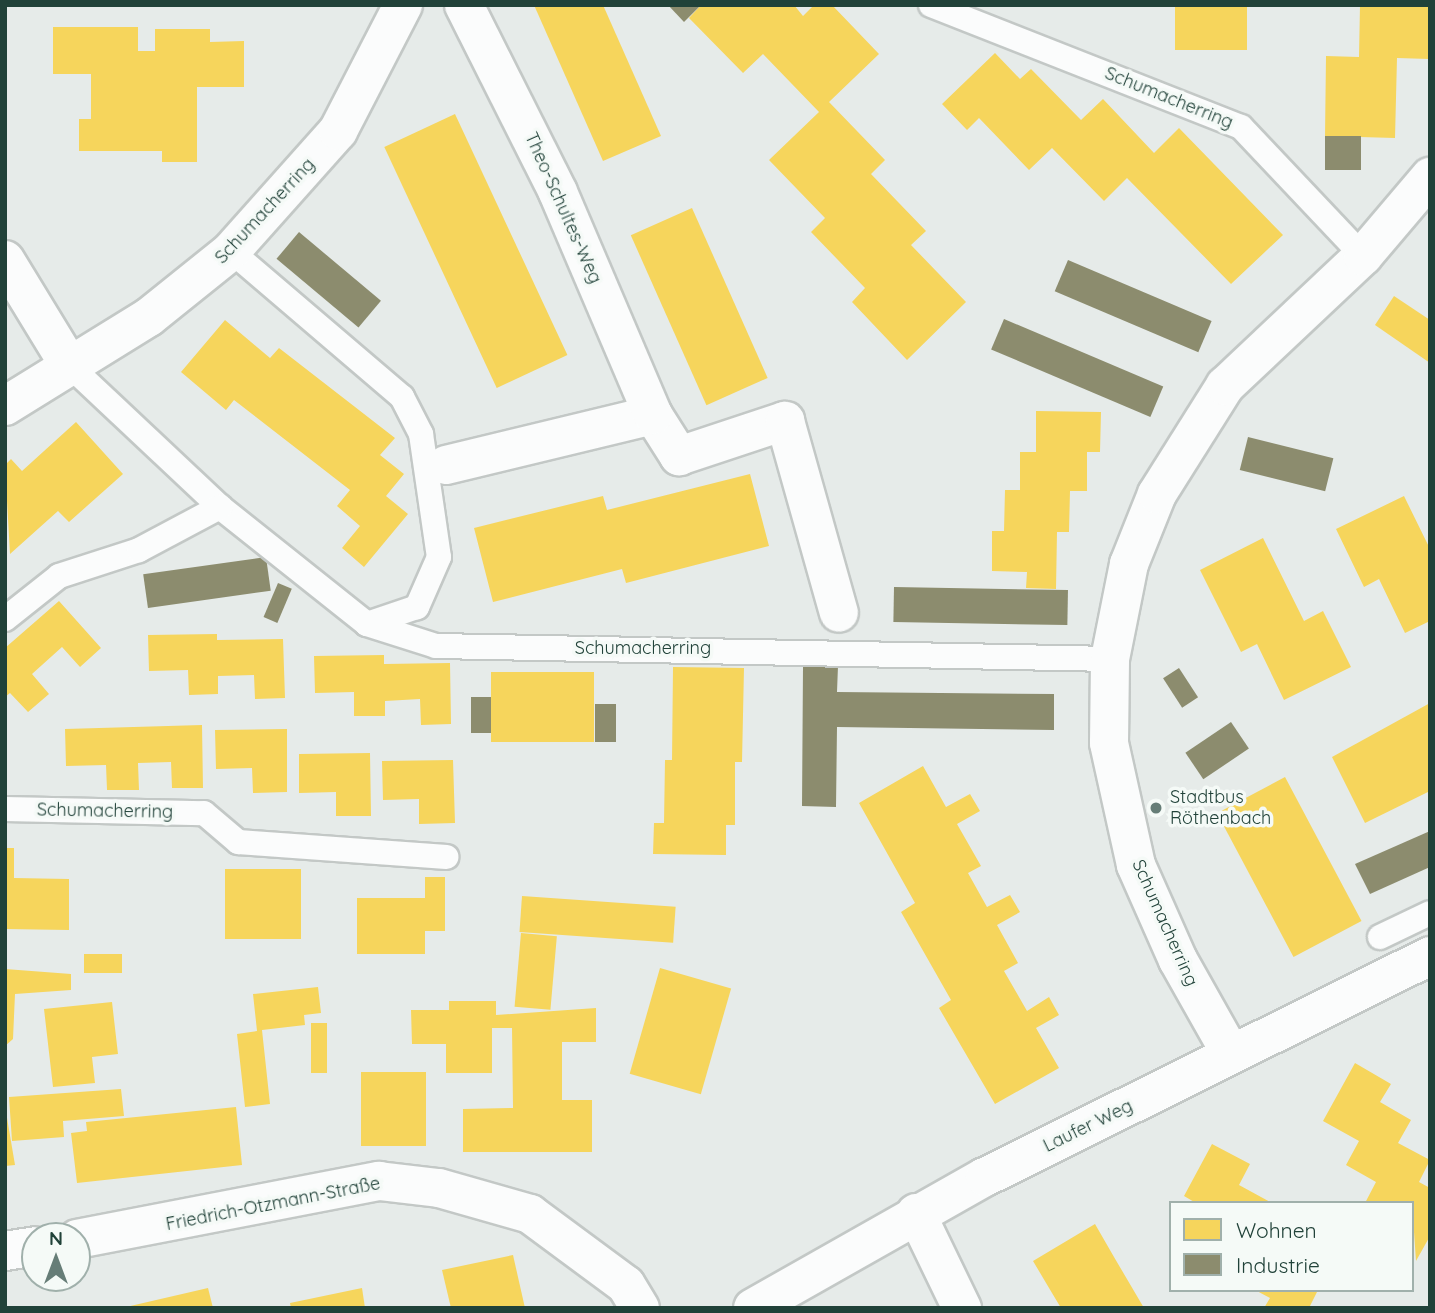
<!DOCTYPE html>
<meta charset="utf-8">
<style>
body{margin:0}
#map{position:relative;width:1435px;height:1313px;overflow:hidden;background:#e6ebe9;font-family:Quicksand,sans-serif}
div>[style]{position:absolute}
.homes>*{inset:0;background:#f6d55c;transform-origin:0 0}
.industry>*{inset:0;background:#8c8c6e;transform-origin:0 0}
.roads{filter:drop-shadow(2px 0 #c3c8c6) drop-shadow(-2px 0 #c3c8c6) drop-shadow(0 2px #c3c8c6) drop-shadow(0 -2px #c3c8c6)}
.service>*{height:24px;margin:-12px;padding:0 12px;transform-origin:12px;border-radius:12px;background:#fbfcfc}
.minor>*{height:38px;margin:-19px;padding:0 19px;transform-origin:19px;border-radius:19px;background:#fbfcfc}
.dots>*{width:19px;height:19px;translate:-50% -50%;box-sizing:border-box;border:4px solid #f5faf7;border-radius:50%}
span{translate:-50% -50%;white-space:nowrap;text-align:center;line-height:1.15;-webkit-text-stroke:7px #f5faf7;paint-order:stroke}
.street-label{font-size:18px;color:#214239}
.poi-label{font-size:18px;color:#214239}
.left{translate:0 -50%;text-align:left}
.frame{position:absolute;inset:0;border:7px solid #214239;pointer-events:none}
.legend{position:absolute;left:1169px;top:1201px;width:245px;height:91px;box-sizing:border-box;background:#f5faf7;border:2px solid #a0b0ab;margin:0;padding:9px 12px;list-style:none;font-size:21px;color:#214239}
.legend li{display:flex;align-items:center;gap:14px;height:35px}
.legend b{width:35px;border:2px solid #a0b0ab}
.north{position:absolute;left:21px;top:1222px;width:70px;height:70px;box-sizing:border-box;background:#f5faf7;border:2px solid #a0b0ab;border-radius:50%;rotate:0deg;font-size:19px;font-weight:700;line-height:28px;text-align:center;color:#214239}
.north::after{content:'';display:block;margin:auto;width:24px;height:32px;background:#667d77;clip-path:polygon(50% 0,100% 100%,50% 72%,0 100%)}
</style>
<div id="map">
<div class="homes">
<div style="clip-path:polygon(534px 5px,603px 5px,661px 136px,603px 161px)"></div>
<div style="clip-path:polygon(701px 5px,794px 5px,803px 16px,814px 5px,832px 5px,879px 54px,829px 102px,885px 160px,871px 174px,926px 231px,911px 245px,966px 302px,907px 360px,852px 302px,865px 288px,811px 232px,825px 218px,769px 160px,819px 112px,763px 54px,743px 73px,689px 18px)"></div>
<div style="left:1175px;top:5px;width:72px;height:45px"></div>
<div style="clip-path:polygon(1360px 5px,1430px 5px,1429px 59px,1397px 58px,1395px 138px,1325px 136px,1326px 56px,1359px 57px)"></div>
<div style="clip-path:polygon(53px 27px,138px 27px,138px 51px,155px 51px,155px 29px,210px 29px,210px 42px,244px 41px,244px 87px,197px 87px,197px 162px,162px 162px,162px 151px,79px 151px,79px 119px,91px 119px,91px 74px,53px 74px)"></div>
<div style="clip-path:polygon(995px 53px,1020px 79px,1031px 69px,1081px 120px,1103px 99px,1154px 153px,1179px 128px,1283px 235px,1231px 284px,1127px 178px,1104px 201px,1052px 148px,1029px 170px,979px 118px,967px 130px,942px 104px)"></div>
<div style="left:455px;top:114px;width:266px;height:78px;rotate:65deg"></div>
<div style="left:692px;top:208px;width:186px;height:67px;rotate:66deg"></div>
<div style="clip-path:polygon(1394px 296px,1430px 320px,1430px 363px,1375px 325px)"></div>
<div style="clip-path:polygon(225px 320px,270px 358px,279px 348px,395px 438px,380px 455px,404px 474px,386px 496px,408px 514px,364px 567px,342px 548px,360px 526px,337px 506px,350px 490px,234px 400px,226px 410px,181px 372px)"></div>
<div style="clip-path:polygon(1036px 411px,1101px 412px,1100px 452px,1087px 452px,1087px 491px,1070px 491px,1069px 532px,1057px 532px,1056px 589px,1026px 588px,1027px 572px,992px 571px,992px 531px,1004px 531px,1005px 490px,1020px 490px,1020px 452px,1036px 452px)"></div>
<div style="clip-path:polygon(76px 422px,123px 474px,69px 522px,58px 511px,10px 554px,5px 465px,11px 459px,22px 471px)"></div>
<div style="clip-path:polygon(750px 474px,769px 546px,626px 583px,622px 569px,493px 602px,474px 528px,603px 496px,607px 510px)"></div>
<div style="clip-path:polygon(1404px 496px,1430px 549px,1430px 621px,1405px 633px,1379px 579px,1364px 587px,1336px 529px)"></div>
<div style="clip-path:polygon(1263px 538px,1304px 621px,1323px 611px,1351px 667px,1284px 700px,1257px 644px,1241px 652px,1200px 570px)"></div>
<div style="clip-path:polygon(59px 601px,101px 648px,80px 667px,62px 647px,32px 674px,49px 694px,28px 712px,10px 693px,5px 697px,5px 648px)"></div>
<div style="clip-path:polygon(217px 634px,217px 640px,283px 639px,285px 698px,255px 699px,254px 675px,218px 676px,218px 694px,189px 695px,188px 670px,149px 671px,148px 635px)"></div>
<div style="clip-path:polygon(384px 655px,384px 664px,450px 663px,451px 724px,421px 725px,420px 699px,385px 701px,385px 716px,354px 716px,354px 692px,315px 693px,314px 656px)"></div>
<div style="clip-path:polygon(673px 667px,744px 668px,742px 762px,735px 762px,735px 825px,726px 825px,726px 855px,653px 854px,654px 823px,664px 823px,665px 760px,672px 760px)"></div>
<div style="left:491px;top:672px;width:103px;height:70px"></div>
<div style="clip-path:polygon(1430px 703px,1430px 791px,1365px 823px,1332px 757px)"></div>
<div style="clip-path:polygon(202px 725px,203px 788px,172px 788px,171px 762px,138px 763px,139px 790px,107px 790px,106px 765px,66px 766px,65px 729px)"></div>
<div style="clip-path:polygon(287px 729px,287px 792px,253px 793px,252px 768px,216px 769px,215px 730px)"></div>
<div style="clip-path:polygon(370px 753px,371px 816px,336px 816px,336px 792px,299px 793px,299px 754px)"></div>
<div style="clip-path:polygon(453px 760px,455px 823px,419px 824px,419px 799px,383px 800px,382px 761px)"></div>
<div style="clip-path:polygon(923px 766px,946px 807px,970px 794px,980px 811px,957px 824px,981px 866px,968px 873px,987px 907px,1010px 895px,1020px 912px,997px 925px,1018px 963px,1004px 971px,1027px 1011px,1049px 997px,1059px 1015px,1036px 1028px,1059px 1068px,995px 1104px,939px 1008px,951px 1000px,901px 912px,915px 903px,859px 803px)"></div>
<div style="left:1285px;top:777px;width:163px;height:77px;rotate:62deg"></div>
<div style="clip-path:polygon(5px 848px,14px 848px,14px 878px,69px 879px,69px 930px,5px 929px)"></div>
<div style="left:301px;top:869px;width:70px;height:76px;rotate:90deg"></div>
<div style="clip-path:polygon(425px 877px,445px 877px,445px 931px,425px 931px,425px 954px,357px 954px,357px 898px,425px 898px)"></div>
<div style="left:522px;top:896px;width:154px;height:36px;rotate:4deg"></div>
<div style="left:521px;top:933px;width:36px;height:74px;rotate:5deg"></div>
<div style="left:84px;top:954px;width:38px;height:19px"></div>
<div style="left:660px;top:968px;width:74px;height:110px;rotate:16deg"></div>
<div style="clip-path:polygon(5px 969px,71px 974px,71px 990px,15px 994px,13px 1039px,5px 1046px)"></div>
<div style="clip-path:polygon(318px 987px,321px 1013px,304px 1015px,305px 1025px,262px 1030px,270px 1104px,245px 1107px,237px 1034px,257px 1031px,253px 994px)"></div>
<div style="clip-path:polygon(449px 1001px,496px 1001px,496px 1015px,596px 1008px,596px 1042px,562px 1042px,562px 1100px,592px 1100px,592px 1152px,463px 1152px,463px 1109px,513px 1108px,512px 1028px,492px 1028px,492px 1073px,446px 1073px,446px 1044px,412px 1044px,411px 1010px,449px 1010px)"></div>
<div style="clip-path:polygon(112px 1002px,118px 1054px,92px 1057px,95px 1083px,53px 1087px,44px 1009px)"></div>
<div style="left:327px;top:1023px;width:50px;height:16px;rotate:90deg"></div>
<div style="clip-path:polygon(1355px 1063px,1391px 1084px,1380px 1102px,1411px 1120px,1398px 1143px,1430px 1160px,1419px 1182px,1430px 1188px,1430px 1236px,1416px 1261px,1412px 1203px,1365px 1203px,1376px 1182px,1346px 1165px,1359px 1141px,1323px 1121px)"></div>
<div style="left:361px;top:1072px;width:65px;height:74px"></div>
<div style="clip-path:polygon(121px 1089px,124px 1116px,63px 1121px,64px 1137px,12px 1141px,9px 1097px)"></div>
<div style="clip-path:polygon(5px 1106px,15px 1165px,5px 1166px)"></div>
<div style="clip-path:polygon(236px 1107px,242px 1165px,77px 1183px,71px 1133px,87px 1131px,86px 1122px)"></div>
<div style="clip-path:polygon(1212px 1144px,1250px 1164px,1239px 1185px,1272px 1203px,1196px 1203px,1184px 1196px)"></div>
<div style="clip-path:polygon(1095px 1224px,1114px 1257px,1144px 1308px,1061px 1308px,1052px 1293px,1033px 1261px)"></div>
<div style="clip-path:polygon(513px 1255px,525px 1308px,451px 1308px,442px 1270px)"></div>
<div style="clip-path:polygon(208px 1288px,213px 1308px,126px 1308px,126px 1307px)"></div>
<div style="clip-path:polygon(362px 1288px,365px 1308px,291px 1308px,290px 1303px)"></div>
<div style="clip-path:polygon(1255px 1290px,1318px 1290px,1309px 1308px,1264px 1308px,1270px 1298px)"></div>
</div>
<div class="industry">
<div style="clip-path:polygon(668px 5px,701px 5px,684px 22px)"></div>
<div style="left:1325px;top:136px;width:36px;height:34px"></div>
<div style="left:299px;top:232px;width:107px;height:35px;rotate:40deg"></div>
<div style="left:1068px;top:260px;width:156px;height:34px;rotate:23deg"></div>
<div style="left:1004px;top:319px;width:173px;height:33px;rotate:23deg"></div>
<div style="left:1248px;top:437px;width:88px;height:34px;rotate:14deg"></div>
<div style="left:266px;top:557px;width:34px;height:124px;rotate:82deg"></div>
<div style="left:278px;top:583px;width:15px;height:37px;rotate:23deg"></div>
<div style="left:894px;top:587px;width:174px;height:35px;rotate:1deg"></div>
<div style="clip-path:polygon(803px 666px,838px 666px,837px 692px,1054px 694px,1054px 730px,837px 727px,836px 807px,802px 806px)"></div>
<div style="left:1179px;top:668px;width:35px;height:19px;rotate:57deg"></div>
<div style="left:491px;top:697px;width:36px;height:20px;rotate:90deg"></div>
<div style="left:595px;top:704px;width:21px;height:38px"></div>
<div style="left:1231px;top:722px;width:32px;height:55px;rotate:56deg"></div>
<div style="clip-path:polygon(1430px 831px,1430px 867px,1370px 894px,1355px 864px)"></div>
</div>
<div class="roads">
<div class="service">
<div style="left:931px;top:5px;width:333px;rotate:21.5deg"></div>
<div style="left:1241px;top:127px;width:178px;rotate:46.6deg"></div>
<div style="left:231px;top:251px;width:225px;rotate:40.5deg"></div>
<div style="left:402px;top:397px;width:42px;rotate:62.8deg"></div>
<div style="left:421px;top:434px;width:124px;rotate:81.7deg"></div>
<div style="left:439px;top:557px;width:55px;rotate:113.7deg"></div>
<div style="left:417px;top:607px;width:53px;rotate:161.2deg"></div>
<div style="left:69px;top:365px;width:207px;rotate:43.2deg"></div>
<div style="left:220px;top:507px;width:188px;rotate:38.5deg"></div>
<div style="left:367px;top:624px;width:72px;rotate:17.7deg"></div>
<div style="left:436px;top:646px;width:674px;rotate:1.1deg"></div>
<div style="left:5px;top:619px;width:69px;rotate:-38.5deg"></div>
<div style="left:59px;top:576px;width:84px;rotate:-18deg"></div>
<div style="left:139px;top:550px;width:92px;rotate:-28deg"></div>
<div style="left:5px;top:809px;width:199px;rotate:1.2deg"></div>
<div style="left:204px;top:813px;width:45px;rotate:40.5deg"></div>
<div style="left:238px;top:842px;width:209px;rotate:4.1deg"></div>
<div style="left:1380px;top:937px;width:55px;rotate:-25.6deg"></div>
</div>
<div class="minor">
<div style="left:5px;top:260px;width:123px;rotate:58.6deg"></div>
<div style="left:5px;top:406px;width:169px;rotate:-31.7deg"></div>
<div style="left:149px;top:317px;width:105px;rotate:-38.8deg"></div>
<div style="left:231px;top:251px;width:161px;rotate:-48.3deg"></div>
<div style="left:338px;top:131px;width:142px;rotate:-62.7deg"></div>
<div style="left:653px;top:415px;width:49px;rotate:57.6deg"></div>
<div style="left:679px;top:456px;width:112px;rotate:-18.3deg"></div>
<div style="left:785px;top:421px;width:199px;rotate:74.3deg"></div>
<div style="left:446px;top:465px;width:213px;rotate:-13.6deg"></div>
<div style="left:653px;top:415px;width:242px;rotate:-113.1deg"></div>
<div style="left:558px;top:192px;width:209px;rotate:-116.7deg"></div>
<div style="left:1231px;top:1054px;width:108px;rotate:-119.4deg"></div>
<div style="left:1178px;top:960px;width:104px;rotate:-113.9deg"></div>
<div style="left:1136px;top:865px;width:125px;rotate:-102.5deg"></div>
<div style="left:1109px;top:743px;width:84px;rotate:-89.3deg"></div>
<div style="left:1110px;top:659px;width:97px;rotate:-78.7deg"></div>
<div style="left:1129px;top:564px;width:75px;rotate:-68.2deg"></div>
<div style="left:1157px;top:494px;width:128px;rotate:-57.8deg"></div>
<div style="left:1225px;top:386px;width:190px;rotate:-43.3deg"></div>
<div style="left:1363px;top:256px;width:104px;rotate:-49.7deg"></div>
<div style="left:916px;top:1213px;width:106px;rotate:64.2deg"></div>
<div style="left:77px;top:1239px;width:308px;rotate:-10.9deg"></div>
<div style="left:379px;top:1181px;width:60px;rotate:6.7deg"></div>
<div style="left:439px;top:1188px;width:95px;rotate:15.9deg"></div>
<div style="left:530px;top:1214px;width:119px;rotate:36.5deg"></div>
<div style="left:626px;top:1285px;width:27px;rotate:59deg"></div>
<div style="left:5px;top:1251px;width:30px;rotate:-9deg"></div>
<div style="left:753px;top:1308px;width:266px;rotate:-29.5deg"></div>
<div style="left:985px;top:1177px;width:497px;rotate:-26.4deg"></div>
</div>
</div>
<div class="dots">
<div style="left:1156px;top:808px;background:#667d77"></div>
</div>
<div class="street-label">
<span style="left:1169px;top:98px;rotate:22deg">Schumacherring</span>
<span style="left:563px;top:208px;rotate:66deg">Theo-Schultes-Weg</span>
<span style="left:265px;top:211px;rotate:-47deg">Schumacherring</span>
<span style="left:643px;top:648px">Schumacherring</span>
<span style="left:105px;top:811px;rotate:1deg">Schumacherring</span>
<span style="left:1165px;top:923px;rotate:66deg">Schumacherring</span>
<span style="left:1088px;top:1126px;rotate:-26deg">Laufer Weg</span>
<span style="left:273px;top:1204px;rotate:-11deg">Friedrich-Otzmann-Straße</span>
</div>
<div class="poi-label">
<span class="left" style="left:1170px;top:808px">Stadtbus<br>Röthenbach</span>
</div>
<div class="frame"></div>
<ul class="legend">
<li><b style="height:19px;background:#f6d55c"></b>Wohnen</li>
<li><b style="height:19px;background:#8c8c6e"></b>Industrie</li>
</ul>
<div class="north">N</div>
</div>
